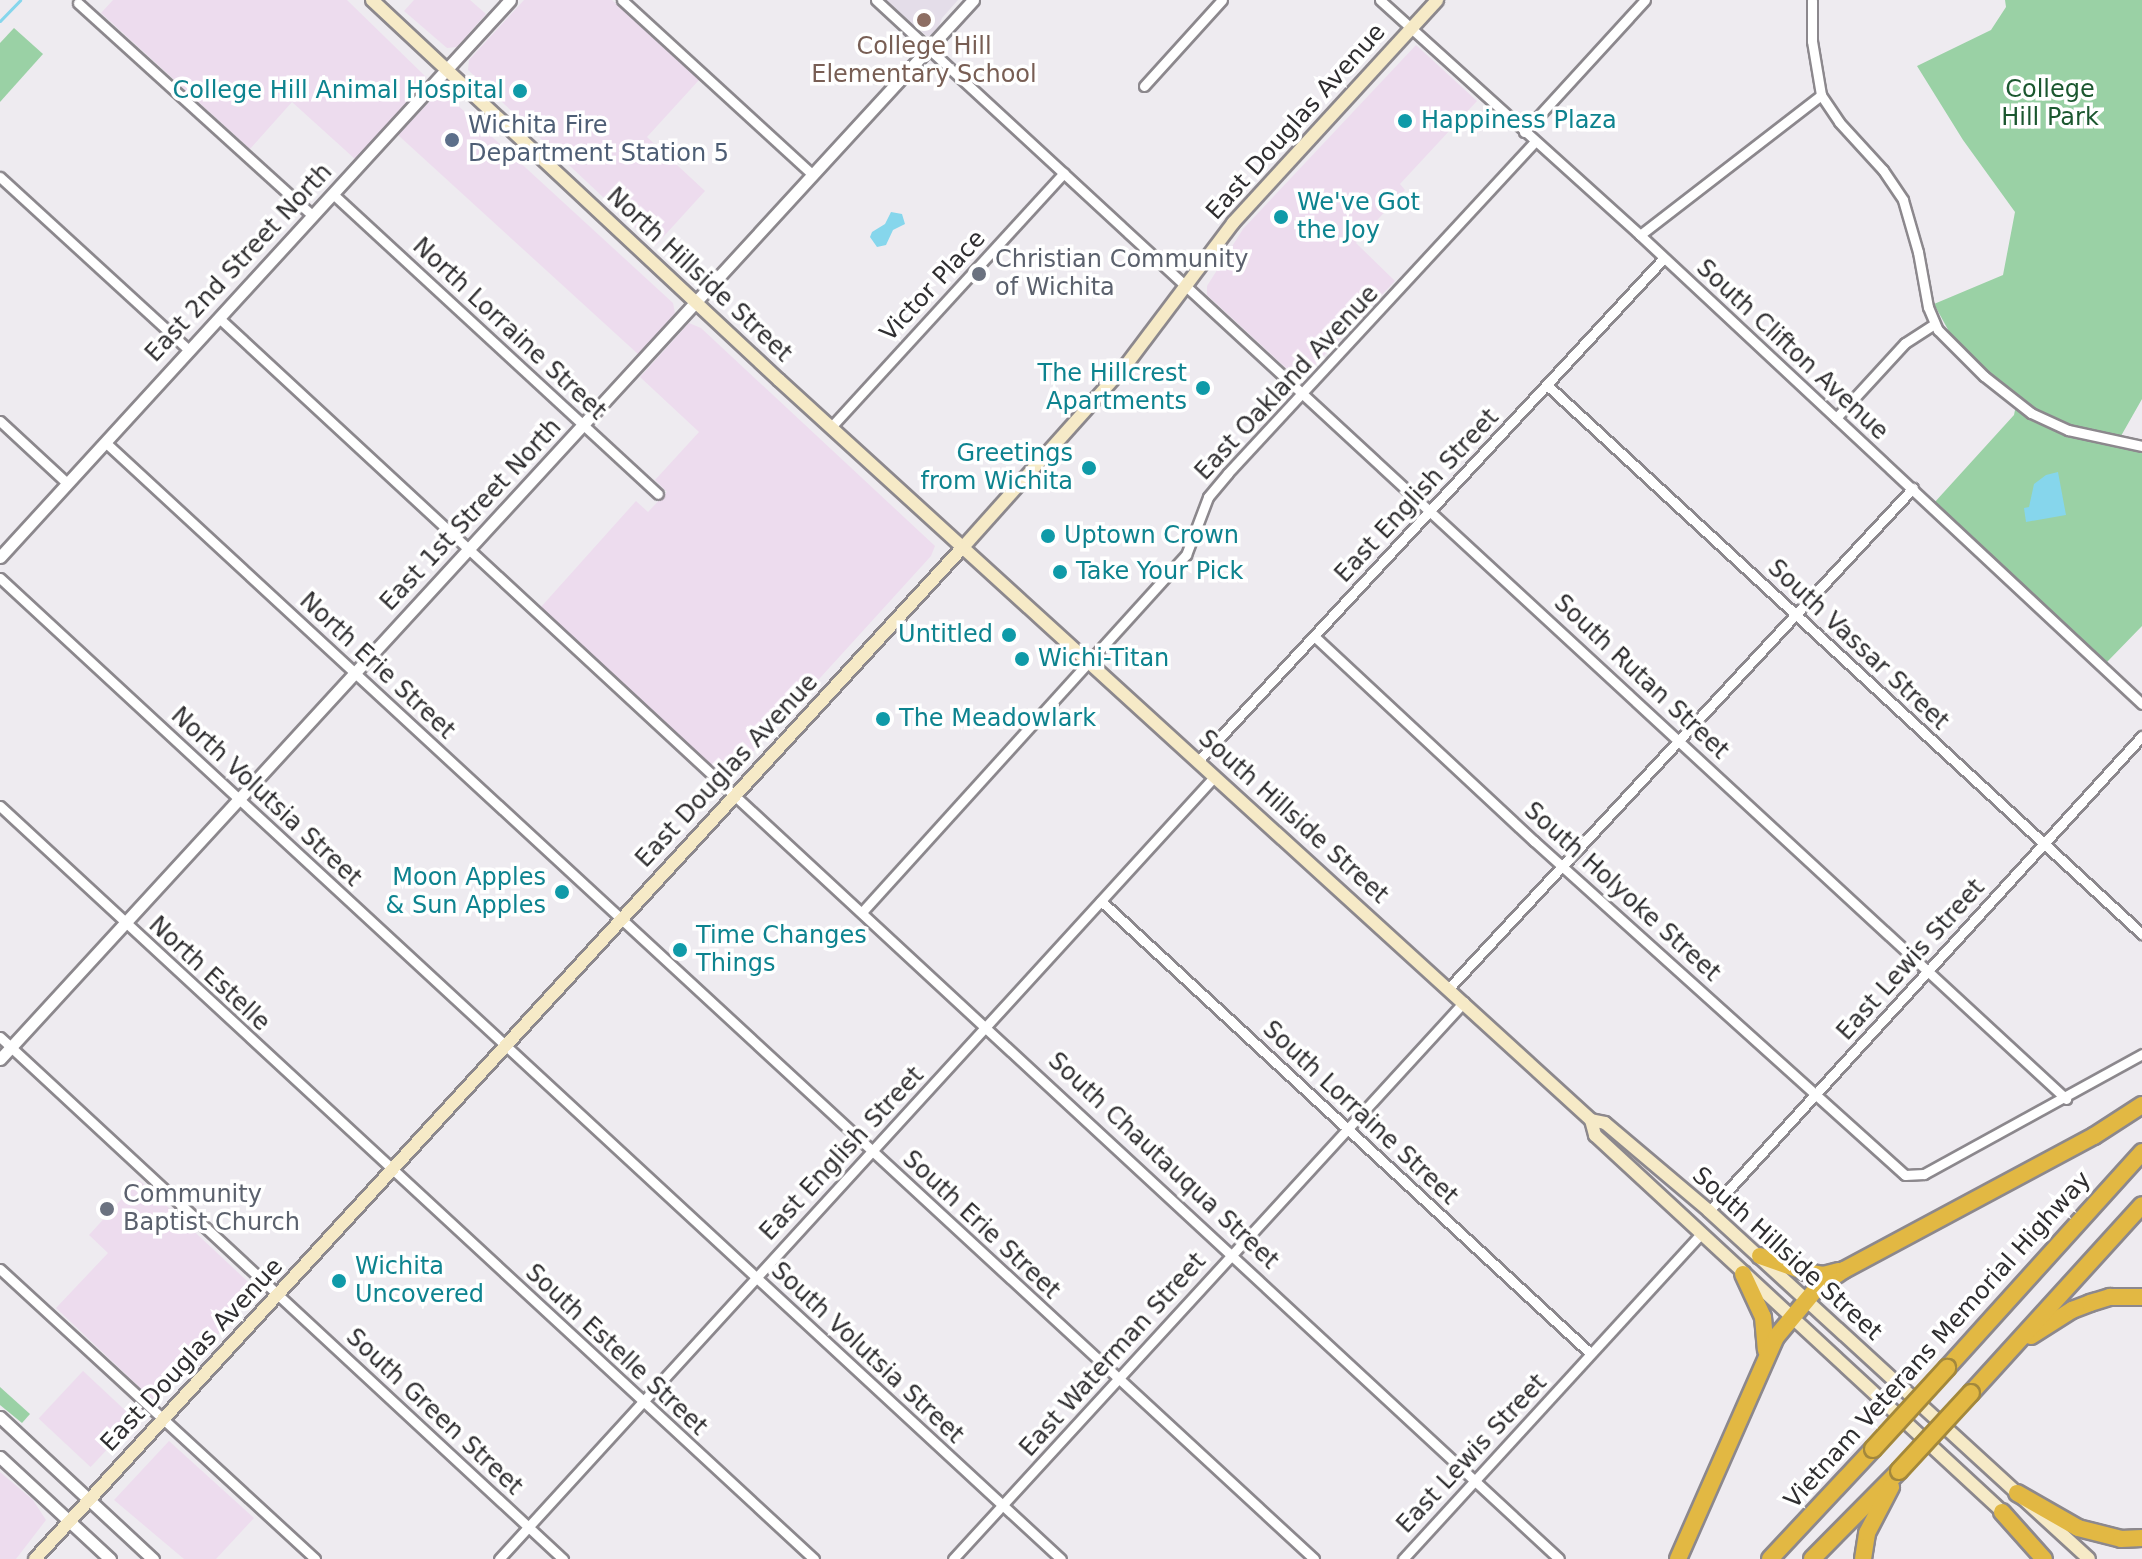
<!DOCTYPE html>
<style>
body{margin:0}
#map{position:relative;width:2142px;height:1559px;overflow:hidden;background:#eeebf0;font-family:"DejaVu Sans",sans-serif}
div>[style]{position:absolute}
.commercial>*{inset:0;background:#eddcee;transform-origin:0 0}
.built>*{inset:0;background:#e4dde9}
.green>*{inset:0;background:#9ad1a5}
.water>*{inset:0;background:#86d6ec}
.stream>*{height:3px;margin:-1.5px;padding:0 1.5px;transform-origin:1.5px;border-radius:1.5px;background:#86d6ec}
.roads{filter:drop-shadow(2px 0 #8c888d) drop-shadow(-2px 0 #8c888d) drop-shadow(0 2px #8c888d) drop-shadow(0 -2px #8c888d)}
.minor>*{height:9px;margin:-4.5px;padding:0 4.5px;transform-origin:4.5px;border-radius:4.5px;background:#fff}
.tertiary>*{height:11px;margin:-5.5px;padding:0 5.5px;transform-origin:5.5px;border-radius:5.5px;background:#fff}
.secondary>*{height:12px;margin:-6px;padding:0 6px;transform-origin:6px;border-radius:6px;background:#f6eac7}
.motorway>*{height:16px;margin:-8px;padding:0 8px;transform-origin:8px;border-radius:8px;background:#e2b843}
.bridges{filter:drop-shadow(2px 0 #a3883c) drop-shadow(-2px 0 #a3883c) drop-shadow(0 2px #a3883c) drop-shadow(0 -2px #a3883c)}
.motorway-bridge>*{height:16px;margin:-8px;padding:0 8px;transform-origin:8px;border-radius:8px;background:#e2b843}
.dots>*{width:22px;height:22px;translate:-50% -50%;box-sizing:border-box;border:4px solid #fff;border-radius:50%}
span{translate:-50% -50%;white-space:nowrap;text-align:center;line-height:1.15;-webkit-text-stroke:7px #fff;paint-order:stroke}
.education-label{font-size:24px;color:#785e54}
.park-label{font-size:24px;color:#1b572f}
.culture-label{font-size:24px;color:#0d838f}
.right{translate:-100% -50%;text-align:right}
.left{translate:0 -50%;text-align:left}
.street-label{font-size:24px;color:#2f2e30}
.service-label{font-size:24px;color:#4e5e75}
.worship-label{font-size:24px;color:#5b616d}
</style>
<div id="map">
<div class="commercial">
<div style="clip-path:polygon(113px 0,347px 0,426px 77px,421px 88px,355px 159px,292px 102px,250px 149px,101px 13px)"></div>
<div style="clip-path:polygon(414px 0,470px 0,486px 14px,457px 47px,447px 48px,404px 11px)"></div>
<div style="clip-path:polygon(524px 0,612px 0,699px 80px,647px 137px,705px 191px,655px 246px,468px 70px,469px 60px)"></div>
<div style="clip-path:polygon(1416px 45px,1477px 101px,1400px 184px,1405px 190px,1356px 243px,1395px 281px,1300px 381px,1207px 295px,1207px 286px,1243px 229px)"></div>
<div style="clip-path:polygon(441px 90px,673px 303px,675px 313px,639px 355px,398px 135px)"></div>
<div style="clip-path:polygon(689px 323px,701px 328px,935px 546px,931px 556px,730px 777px,718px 773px,541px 607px,636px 501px,648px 512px,667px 492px,655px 480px,699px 432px,640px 377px)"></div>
<div style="clip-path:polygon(139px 1180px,259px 1292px,154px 1401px,56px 1308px,108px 1253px,89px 1235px)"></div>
<div style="left:83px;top:1371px;width:71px;height:65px;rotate:43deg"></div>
<div style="clip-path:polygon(169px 1441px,254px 1518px,216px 1559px,184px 1559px,114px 1500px)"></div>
<div style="clip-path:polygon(0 1472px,33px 1500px,46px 1520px,16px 1559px,0 1559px)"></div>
</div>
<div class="built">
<div style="clip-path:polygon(885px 0,958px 0,942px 18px,938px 29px,928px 37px)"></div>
</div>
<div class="green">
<div style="clip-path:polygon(2005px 0,2142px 0,2142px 399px,2121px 436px,2142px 449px,2142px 626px,2107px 662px,1934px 503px,2014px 415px,2017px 400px,1952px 337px,1934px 304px,2003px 275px,2015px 212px,1963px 140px,1917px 66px,1991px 30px,2006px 7px)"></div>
<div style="clip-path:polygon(14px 28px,43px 54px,0 102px,0 43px)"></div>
<div style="clip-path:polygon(0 1387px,30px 1414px,22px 1423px,0 1405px)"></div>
</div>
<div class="water">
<div style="clip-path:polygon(891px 212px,902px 214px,905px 224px,893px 230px,886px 245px,877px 247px,870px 237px,872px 232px,885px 224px)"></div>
<div style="clip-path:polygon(2058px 472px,2066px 515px,2026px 522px,2024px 508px,2029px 507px,2034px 484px,2046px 475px)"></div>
</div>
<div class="stream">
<div style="left:0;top:21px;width:29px;rotate:-46deg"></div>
</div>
<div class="roads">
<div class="minor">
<div style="left:622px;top:0;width:259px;rotate:42.5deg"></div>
<div style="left:876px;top:0;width:1620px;rotate:42.72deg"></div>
<div style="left:1380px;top:0;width:350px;rotate:42.1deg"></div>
<div style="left:1640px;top:235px;width:687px;rotate:43.05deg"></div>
<div style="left:1812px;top:0;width:41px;rotate:90deg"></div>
<div style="left:1812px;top:41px;width:55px;rotate:80.5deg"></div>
<div style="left:1821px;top:95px;width:32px;rotate:56deg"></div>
<div style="left:1839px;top:122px;width:65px;rotate:47.5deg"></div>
<div style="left:1883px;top:170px;width:36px;rotate:56deg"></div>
<div style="left:1903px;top:200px;width:54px;rotate:73.9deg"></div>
<div style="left:1918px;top:252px;width:56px;rotate:79.7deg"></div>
<div style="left:1928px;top:307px;width:25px;rotate:67deg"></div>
<div style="left:1938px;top:330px;width:65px;rotate:45deg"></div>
<div style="left:1984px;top:376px;width:60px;rotate:38.2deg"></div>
<div style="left:2031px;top:413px;width:41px;rotate:24.7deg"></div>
<div style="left:2068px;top:430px;width:76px;rotate:12.2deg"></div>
<div style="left:78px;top:3px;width:317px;rotate:42.2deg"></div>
<div style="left:1144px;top:86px;width:116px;rotate:-47.8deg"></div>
<div style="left:1524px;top:132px;width:179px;rotate:-47.5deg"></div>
<div style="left:0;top:177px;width:256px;rotate:42.5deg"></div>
<div style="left:333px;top:194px;width:442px;rotate:42.7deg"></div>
<div style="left:1640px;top:235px;width:229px;rotate:-37.7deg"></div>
<div style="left:219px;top:318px;width:1826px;rotate:42.8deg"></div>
<div style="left:1547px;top:385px;width:810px;rotate:42.7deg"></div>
<div style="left:1836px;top:418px;width:102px;rotate:-47.4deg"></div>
<div style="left:1905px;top:343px;width:35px;rotate:-33deg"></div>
<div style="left:0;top:421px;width:91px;rotate:42.8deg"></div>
<div style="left:832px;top:426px;width:343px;rotate:-47.5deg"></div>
<div style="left:105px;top:442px;width:1646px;rotate:42.73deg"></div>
<div style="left:0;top:578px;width:1445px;rotate:42.76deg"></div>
<div style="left:1314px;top:636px;width:301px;rotate:43deg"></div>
<div style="left:1534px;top:841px;width:499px;rotate:42deg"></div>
<div style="left:1905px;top:1175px;width:19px;rotate:-3deg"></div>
<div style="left:1924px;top:1174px;width:249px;rotate:-28.8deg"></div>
<div style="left:1198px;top:761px;width:686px;rotate:-47.19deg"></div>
<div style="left:0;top:806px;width:1109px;rotate:42.77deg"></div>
<div style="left:1101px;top:901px;width:667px;rotate:42.75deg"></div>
<div style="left:863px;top:911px;width:481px;rotate:-47.8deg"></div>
<div style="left:1186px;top:555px;width:62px;rotate:-69.2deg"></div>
<div style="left:1208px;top:497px;width:31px;rotate:-50deg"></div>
<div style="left:1228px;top:473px;width:451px;rotate:-47.2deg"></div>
<div style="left:1449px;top:988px;width:682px;rotate:-47.14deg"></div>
<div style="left:0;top:1037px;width:768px;rotate:42.84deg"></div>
<div style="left:1709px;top:1211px;width:643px;rotate:-47.65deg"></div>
<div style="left:0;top:1269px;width:428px;rotate:42.6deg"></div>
<div style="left:499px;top:1559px;width:1061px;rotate:-47.56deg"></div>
<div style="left:953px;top:1559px;width:756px;rotate:-47.47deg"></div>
<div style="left:1403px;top:1559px;width:440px;rotate:-47.5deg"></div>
</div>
<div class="tertiary">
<div style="left:0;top:557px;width:755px;rotate:-47.52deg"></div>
<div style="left:0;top:1059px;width:1438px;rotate:-47.42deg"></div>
<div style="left:0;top:1417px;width:209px;rotate:42.9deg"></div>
<div style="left:0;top:1457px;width:150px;rotate:42.8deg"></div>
</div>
<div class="secondary">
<div style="left:372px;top:0;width:557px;rotate:43.04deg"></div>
<div style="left:779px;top:380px;width:1099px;rotate:42.34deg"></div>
<div style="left:1591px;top:1120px;width:14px;rotate:12deg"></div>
<div style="left:1605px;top:1123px;width:136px;rotate:40.2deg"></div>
<div style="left:1709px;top:1211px;width:515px;rotate:42.48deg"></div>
<div style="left:1591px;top:1120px;width:16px;rotate:75deg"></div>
<div style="left:1595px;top:1135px;width:561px;rotate:42.76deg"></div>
<div style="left:35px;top:1559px;width:1374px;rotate:-47.48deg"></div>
<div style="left:964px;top:546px;width:243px;rotate:-48.2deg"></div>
<div style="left:1126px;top:365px;width:178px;rotate:-53deg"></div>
<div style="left:1233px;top:223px;width:302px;rotate:-47.5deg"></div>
</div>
<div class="motorway">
<div style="left:1760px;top:1256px;width:49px;rotate:19.2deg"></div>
<div style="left:1806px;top:1272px;width:17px;rotate:10deg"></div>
<div style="left:1823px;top:1275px;width:16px;rotate:-14deg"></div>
<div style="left:1743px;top:1274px;width:47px;rotate:65.1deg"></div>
<div style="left:1763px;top:1317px;width:33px;rotate:85deg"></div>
<div style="left:2031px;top:1336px;width:49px;rotate:-32.4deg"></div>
<div style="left:2072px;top:1310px;width:19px;rotate:-21deg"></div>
<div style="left:2090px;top:1303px;width:21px;rotate:-17deg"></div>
<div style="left:2110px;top:1297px;width:32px"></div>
<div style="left:1947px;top:1368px;width:291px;rotate:-47.9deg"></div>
<div style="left:1971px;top:1393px;width:254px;rotate:-47.7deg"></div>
<div style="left:2017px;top:1493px;width:70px;rotate:29.8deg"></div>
<div style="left:2078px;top:1528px;width:44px;rotate:14.3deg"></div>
<div style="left:2121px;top:1539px;width:21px;rotate:-3deg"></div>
<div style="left:2002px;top:1512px;width:63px;rotate:48.2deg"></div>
<div style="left:1678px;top:1559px;width:243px;rotate:-66.2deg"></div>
<div style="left:1776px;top:1337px;width:64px;rotate:-50.1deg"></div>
<div style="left:1817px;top:1288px;width:32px;rotate:-34deg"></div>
<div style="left:1844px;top:1270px;width:284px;rotate:-28.2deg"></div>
<div style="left:2094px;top:1136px;width:57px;rotate:-32.9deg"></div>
<div style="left:1770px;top:1559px;width:151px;rotate:-46.9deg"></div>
<div style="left:1812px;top:1559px;width:124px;rotate:-45.3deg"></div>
<div style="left:1863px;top:1559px;width:26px;rotate:-81deg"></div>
<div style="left:1867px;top:1533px;width:52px;rotate:-62.4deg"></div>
</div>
</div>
<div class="bridges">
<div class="motorway-bridge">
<div style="left:1873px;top:1449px;width:110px;rotate:-47.6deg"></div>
<div style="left:1899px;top:1471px;width:106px;rotate:-47.3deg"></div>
</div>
</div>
<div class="dots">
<div style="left:924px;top:20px;background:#8d6e63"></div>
<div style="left:520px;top:91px;background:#0f9aa8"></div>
<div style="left:1405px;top:121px;background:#0f9aa8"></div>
<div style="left:452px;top:140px;background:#5c6f8a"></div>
<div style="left:1281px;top:217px;background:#0f9aa8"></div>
<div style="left:979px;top:274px;background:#6b7280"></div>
<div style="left:1203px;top:388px;background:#0f9aa8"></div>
<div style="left:1089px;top:468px;background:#0f9aa8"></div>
<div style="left:1048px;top:536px;background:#0f9aa8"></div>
<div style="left:1060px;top:572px;background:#0f9aa8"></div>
<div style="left:1009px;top:635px;background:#0f9aa8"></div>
<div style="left:1022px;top:659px;background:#0f9aa8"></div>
<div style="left:883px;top:719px;background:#0f9aa8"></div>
<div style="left:562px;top:892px;background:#0f9aa8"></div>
<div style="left:680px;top:950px;background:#0f9aa8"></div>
<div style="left:107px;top:1209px;background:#6b7280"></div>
<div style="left:339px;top:1281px;background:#0f9aa8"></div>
</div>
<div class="education-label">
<span style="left:924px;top:61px">College Hill<br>Elementary School</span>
</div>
<div class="park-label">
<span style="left:2050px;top:104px">College<br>Hill Park</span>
</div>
<div class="culture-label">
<span class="right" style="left:504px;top:91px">College Hill Animal Hospital</span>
<span class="left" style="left:1421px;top:121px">Happiness Plaza</span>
<span class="left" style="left:1297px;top:217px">We've Got<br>the Joy</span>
<span class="right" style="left:1187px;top:388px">The Hillcrest<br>Apartments</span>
<span class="right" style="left:1073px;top:468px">Greetings<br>from Wichita</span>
<span class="left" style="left:1064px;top:536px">Uptown Crown</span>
<span class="left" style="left:1076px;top:572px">Take Your Pick</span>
<span class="right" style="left:993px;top:635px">Untitled</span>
<span class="left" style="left:1038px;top:659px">Wichi-Titan</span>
<span class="left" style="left:899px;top:719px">The Meadowlark</span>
<span class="right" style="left:546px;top:892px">Moon Apples<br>&amp; Sun Apples</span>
<span class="left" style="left:696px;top:950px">Time Changes<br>Things</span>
<span class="left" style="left:355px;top:1281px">Wichita<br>Uncovered</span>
</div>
<div class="street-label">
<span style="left:1296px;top:122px;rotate:-48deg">East Douglas Avenue</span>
<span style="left:239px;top:263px;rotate:-47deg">East 2nd Street North</span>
<span style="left:699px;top:275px;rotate:43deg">North Hillside Street</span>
<span style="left:933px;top:286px;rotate:-47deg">Victor Place</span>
<span style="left:509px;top:329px;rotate:43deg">North Lorraine Street</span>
<span style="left:1792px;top:350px;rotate:43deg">South Clifton Avenue</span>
<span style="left:1287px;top:383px;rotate:-47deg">East Oakland Avenue</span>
<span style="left:1417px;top:496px;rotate:-47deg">East English Street</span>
<span style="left:471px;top:515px;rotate:-47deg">East 1st Street North</span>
<span style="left:1858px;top:645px;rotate:43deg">South Vassar Street</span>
<span style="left:377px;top:666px;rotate:43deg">North Erie Street</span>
<span style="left:1641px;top:677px;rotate:43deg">South Rutan Street</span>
<span style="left:727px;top:771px;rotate:-47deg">East Douglas Avenue</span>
<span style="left:266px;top:797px;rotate:43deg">North Volutsia Street</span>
<span style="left:1293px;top:817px;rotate:42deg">South Hillside Street</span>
<span style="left:1622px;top:892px;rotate:42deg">South Holyoke Street</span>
<span style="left:1911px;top:960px;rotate:-48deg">East Lewis Street</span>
<span style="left:209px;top:974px;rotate:43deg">North Estelle</span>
<span style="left:1360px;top:1113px;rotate:43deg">South Lorraine Street</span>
<span style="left:842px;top:1154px;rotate:-47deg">East English Street</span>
<span style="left:1163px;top:1161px;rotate:43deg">South Chautauqua Street</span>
<span style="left:981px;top:1225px;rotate:43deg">South Erie Street</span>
<span style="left:1787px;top:1254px;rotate:42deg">South Hillside Street</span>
<span style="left:1938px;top:1340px;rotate:-48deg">Vietnam Veterans Memorial Highway</span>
<span style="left:616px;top:1350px;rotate:43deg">South Estelle Street</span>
<span style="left:867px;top:1353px;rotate:43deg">South Volutsia Street</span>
<span style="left:192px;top:1355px;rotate:-47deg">East Douglas Avenue</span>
<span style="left:1113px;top:1355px;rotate:-48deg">East Waterman Street</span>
<span style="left:434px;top:1412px;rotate:43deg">South Green Street</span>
<span style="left:1472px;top:1454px;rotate:-47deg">East Lewis Street</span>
</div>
<div class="service-label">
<span class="left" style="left:468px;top:140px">Wichita Fire<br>Department Station 5</span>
</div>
<div class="worship-label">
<span class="left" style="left:995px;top:274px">Christian Community<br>of Wichita</span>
<span class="left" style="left:123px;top:1209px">Community<br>Baptist Church</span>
</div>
</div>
